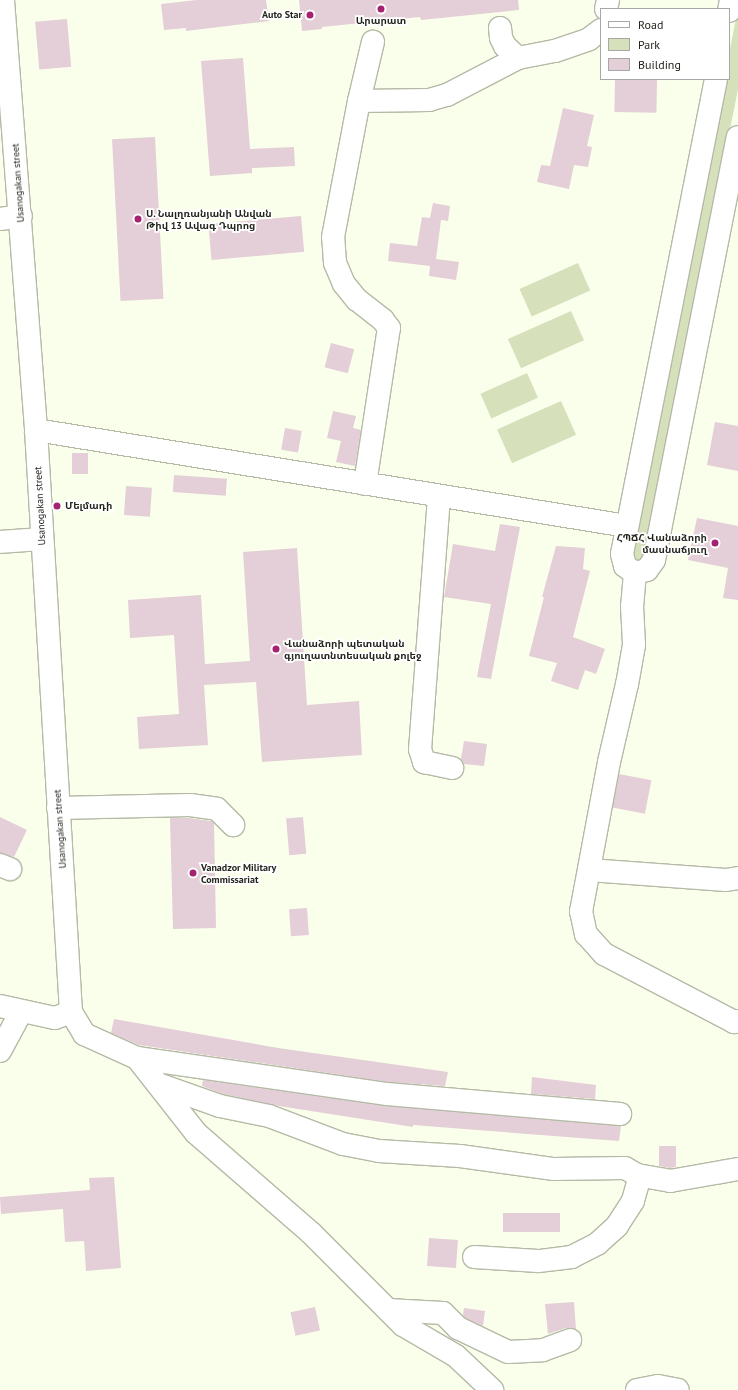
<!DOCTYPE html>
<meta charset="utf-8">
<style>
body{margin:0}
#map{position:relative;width:738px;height:1390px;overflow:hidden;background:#f9ffea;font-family:"PT Sans","Noto Sans Armenian",sans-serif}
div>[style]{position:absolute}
.green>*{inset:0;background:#d6e0bb;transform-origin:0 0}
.building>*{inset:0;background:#e4ced7;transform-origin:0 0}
.roads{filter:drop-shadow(1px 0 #b4baa6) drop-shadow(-1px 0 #b4baa6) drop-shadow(0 1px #b4baa6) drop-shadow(0 -1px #b4baa6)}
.minor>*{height:22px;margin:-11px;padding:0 11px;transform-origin:11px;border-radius:11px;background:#fff}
.dots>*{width:11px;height:11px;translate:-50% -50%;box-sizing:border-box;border:2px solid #fff;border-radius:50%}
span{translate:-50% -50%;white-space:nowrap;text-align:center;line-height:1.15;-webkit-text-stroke:3.5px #fff;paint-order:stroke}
.poi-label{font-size:10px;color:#23251d;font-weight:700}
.right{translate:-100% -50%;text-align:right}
.left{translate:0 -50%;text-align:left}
.street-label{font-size:10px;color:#23251d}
.legend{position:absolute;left:600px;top:8px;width:130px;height:72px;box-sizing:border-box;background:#fff;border:1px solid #a7a8a5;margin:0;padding:5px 7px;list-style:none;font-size:12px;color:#23251d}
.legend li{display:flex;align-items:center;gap:8px;height:20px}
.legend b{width:20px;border:1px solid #a7a8a5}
</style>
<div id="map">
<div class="green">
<div style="clip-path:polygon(738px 9px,738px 89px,645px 558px,640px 564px,631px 559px,724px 79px,729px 79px,729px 54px)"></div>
<div style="left:578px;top:263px;width:30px;height:64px;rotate:66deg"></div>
<div style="left:571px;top:311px;width:32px;height:69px;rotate:66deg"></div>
<div style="left:527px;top:373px;width:27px;height:51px;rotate:66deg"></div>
<div style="left:561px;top:401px;width:37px;height:70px;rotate:66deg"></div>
</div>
<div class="building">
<div style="clip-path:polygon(197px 0,266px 0,269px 21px,186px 31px,186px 28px,164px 30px,161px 4px)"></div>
<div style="clip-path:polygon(299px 0,518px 0,519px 10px,421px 20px,420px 17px,322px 27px,322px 29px,302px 31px)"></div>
<div style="left:67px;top:19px;width:48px;height:32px;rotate:85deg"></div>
<div style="clip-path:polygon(243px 58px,250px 149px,294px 147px,295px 166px,252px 168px,252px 173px,210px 176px,201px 61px)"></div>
<div style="left:615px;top:79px;width:42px;height:33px;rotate:1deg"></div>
<div style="clip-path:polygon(563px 108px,594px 115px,587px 146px,592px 147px,588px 167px,574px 165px,569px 189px,537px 182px,541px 165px,550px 166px)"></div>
<div style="left:155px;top:137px;width:162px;height:43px;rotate:87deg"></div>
<div style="clip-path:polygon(433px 203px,450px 206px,448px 221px,441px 220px,436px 259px,459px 262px,456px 280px,429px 276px,430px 266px,388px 261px,390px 243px,417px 246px,422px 217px,430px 218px)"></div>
<div style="left:301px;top:216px;width:36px;height:93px;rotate:85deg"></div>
<div style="left:331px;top:343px;width:24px;height:25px;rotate:15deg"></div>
<div style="clip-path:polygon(333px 411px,356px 416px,353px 428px,361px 430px,355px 466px,336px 462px,341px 441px,327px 438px)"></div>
<div style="clip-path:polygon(715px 422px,738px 426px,738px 471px,707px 465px)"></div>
<div style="left:285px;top:428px;width:17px;height:22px;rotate:10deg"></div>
<div style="left:72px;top:453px;width:16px;height:21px"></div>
<div style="left:174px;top:475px;width:53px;height:17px;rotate:4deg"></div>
<div style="left:126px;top:486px;width:26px;height:29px;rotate:4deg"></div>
<div style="clip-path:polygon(697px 518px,738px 526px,738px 600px,723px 598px,728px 568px,688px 560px)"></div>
<div style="clip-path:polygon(500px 524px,520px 527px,491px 679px,477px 677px,491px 604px,444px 597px,453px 544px,495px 551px)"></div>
<div style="clip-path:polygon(556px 546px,585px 548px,583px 569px,590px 571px,573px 637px,605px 649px,596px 674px,585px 670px,578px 690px,551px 681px,557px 663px,529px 656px,544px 597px,542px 597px)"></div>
<div style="clip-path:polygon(297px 548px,307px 705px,359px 701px,362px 755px,262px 762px,256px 682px,204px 685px,208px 745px,139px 749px,137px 717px,179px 714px,174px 635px,130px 638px,128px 600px,201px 595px,205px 664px,250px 661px,243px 552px)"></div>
<div style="clip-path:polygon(464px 741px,487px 744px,484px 766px,464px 764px,461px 759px)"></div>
<div style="left:619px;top:774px;width:33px;height:34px;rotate:11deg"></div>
<div style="clip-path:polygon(0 817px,27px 830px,14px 857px,0 853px)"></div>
<div style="left:303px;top:817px;width:37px;height:17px;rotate:85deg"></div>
<div style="clip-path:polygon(170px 818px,189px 818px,211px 821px,214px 823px,216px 928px,173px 929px)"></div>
<div style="left:307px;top:908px;width:27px;height:18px;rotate:86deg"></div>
<div style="clip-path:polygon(114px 1019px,278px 1048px,448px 1072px,445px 1086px,388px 1082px,139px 1045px,111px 1033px)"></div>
<div style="clip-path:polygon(532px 1077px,596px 1085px,595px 1099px,531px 1094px)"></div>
<div style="clip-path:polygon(203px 1080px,386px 1106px,621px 1126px,619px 1141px,413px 1125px,413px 1127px,279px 1106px,223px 1094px,202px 1086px)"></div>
<div style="clip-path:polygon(659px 1146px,676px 1146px,676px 1167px,670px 1168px,659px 1166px)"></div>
<div style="clip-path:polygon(114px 1177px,121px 1268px,86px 1271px,84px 1241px,65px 1242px,63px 1209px,1px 1214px,0 1197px,90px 1190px,89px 1178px)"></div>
<div style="left:560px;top:1213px;width:19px;height:57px;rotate:90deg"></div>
<div style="left:429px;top:1238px;width:29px;height:28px;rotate:4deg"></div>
<div style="clip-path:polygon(574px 1302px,576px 1330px,566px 1328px,548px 1334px,545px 1304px)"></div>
<div style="left:315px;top:1307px;width:24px;height:25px;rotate:78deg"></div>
<div style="clip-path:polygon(464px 1308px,485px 1311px,483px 1326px,465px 1318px,463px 1315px)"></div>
</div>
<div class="roads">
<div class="minor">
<div style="left:3px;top:0;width:431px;rotate:85.6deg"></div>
<div style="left:36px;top:430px;width:583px;rotate:86.56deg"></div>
<div style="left:71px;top:1012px;width:26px;rotate:59deg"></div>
<div style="left:84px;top:1034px;width:58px;rotate:24.4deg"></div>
<div style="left:137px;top:1058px;width:95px;rotate:51.8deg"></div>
<div style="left:196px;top:1133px;width:152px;rotate:41deg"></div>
<div style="left:311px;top:1233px;width:130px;rotate:45deg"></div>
<div style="left:403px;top:1325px;width:61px;rotate:30.3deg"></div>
<div style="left:456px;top:1356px;width:50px;rotate:43.4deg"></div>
<div style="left:606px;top:9px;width:9px;rotate:-77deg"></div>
<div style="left:729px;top:11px;width:11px;rotate:-80deg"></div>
<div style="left:500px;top:28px;width:10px;rotate:84deg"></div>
<div style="left:501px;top:38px;width:9px;rotate:63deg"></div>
<div style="left:505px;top:46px;width:18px;rotate:43deg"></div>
<div style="left:518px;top:58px;width:38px;rotate:-11deg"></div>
<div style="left:555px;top:51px;width:36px;rotate:-19deg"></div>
<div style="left:589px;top:39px;width:15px;rotate:-37deg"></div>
<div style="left:716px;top:79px;width:484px;rotate:101.2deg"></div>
<div style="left:622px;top:554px;width:12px;rotate:76deg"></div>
<div style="left:625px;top:566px;width:12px;rotate:35deg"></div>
<div style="left:635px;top:573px;width:12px;rotate:-14deg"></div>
<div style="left:647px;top:570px;width:12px;rotate:-55deg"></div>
<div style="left:654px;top:560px;width:431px;rotate:-78.8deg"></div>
<div style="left:359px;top:101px;width:70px;rotate:-0.8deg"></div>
<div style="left:429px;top:100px;width:19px;rotate:-16deg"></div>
<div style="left:447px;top:95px;width:80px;rotate:-27.5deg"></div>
<div style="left:0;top:219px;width:21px;rotate:-8deg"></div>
<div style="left:36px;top:430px;width:599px;rotate:9.23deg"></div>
<div style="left:365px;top:484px;width:158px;rotate:-81.3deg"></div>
<div style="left:389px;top:328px;width:10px;rotate:-127deg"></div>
<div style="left:383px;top:320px;width:33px;rotate:-142deg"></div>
<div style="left:357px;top:300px;width:21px;rotate:-129deg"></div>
<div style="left:344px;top:284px;width:23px;rotate:-113deg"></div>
<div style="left:335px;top:263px;width:26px;rotate:-94deg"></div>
<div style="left:333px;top:237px;width:138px;rotate:-79.2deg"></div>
<div style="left:359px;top:101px;width:61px;rotate:-76.7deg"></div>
<div style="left:439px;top:497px;width:253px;rotate:94.3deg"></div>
<div style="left:420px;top:749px;width:14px;rotate:73deg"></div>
<div style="left:424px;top:762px;width:29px;rotate:12deg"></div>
<div style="left:0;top:542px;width:41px;rotate:-4.2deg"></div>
<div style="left:635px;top:573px;width:33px;rotate:95deg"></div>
<div style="left:632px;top:606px;width:39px;rotate:87deg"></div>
<div style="left:634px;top:645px;width:40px;rotate:100deg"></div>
<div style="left:627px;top:684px;width:80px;rotate:103deg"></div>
<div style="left:609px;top:762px;width:152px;rotate:100.6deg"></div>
<div style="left:581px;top:911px;width:24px;rotate:78deg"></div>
<div style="left:586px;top:934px;width:27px;rotate:48deg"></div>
<div style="left:604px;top:954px;width:147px;rotate:27.6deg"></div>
<div style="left:734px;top:1022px;width:4px;rotate:-14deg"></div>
<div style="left:58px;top:808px;width:132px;rotate:-1.3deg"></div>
<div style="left:190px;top:805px;width:27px;rotate:8deg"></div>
<div style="left:217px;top:809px;width:23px;rotate:45deg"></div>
<div style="left:0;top:865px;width:11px;rotate:22deg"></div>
<div style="left:589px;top:870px;width:137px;rotate:4.2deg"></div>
<div style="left:726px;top:880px;width:12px;rotate:-9deg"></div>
<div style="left:0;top:1006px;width:56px;rotate:12.3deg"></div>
<div style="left:55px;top:1018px;width:17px;rotate:-21deg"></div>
<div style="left:0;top:1051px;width:44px;rotate:-61.7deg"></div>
<div style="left:137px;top:1058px;width:253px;rotate:8.2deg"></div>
<div style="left:387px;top:1094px;width:234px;rotate:4.9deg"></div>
<div style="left:158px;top:1084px;width:66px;rotate:19.5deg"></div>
<div style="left:220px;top:1106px;width:50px;rotate:11.5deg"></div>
<div style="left:269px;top:1116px;width:79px;rotate:20.7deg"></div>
<div style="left:343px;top:1144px;width:37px;rotate:11deg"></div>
<div style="left:379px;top:1151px;width:81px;rotate:3.5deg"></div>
<div style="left:460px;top:1156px;width:95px;rotate:7.9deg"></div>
<div style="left:554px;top:1169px;width:71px;rotate:-0.8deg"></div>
<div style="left:625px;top:1168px;width:14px;rotate:30deg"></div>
<div style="left:637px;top:1175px;width:8px;rotate:83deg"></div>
<div style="left:638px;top:1183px;width:19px;rotate:106deg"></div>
<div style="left:633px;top:1201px;width:30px;rotate:123deg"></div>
<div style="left:617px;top:1226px;width:27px;rotate:138deg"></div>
<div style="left:597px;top:1244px;width:28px;rotate:153deg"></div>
<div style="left:572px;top:1257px;width:34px;rotate:173deg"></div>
<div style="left:538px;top:1261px;width:64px;rotate:-176.4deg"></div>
<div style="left:637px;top:1175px;width:34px;rotate:10deg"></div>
<div style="left:670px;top:1181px;width:69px;rotate:-10deg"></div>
<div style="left:388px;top:1310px;width:55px;rotate:3.1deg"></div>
<div style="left:443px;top:1313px;width:21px;rotate:45deg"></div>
<div style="left:458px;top:1328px;width:55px;rotate:25.6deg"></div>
<div style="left:508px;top:1352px;width:35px;rotate:-3deg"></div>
<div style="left:543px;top:1350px;width:29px;rotate:-20deg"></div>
<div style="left:637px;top:1390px;width:21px;rotate:-11deg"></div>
<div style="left:658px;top:1386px;width:20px;rotate:11deg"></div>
</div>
</div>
<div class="dots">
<div style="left:381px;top:9px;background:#a52270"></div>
<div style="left:310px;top:15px;background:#a52270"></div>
<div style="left:138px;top:219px;background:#a52270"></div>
<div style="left:57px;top:506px;background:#a52270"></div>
<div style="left:715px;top:543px;background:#a52270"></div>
<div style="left:276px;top:649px;background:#a52270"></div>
<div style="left:193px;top:873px;background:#a52270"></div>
</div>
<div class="poi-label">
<span class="right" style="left:302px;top:15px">Auto Star</span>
<span style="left:381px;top:21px">Արարատ</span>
<span class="left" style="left:146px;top:219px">Ս. Նալղռանյանի Անվան<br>Թիվ 13 Ավագ Դպրոց</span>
<span class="left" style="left:65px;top:506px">Մելմադի</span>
<span class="right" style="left:707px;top:543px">ՀՊՃՀ Վանաձորի<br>մասնաճյուղ</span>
<span class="left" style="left:284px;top:649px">Վանաձորի պետական<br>գյուղատնտեսական քոլեջ</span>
<span class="left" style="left:201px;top:873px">Vanadzor Military<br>Commissariat</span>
</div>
<div class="street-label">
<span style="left:18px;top:183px;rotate:-94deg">Usanogakan street</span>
<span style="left:40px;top:506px;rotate:-93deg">Usanogakan street</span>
<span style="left:60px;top:829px;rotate:-94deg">Usanogakan street</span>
</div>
<ul class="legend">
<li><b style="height:5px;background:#fff"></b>Road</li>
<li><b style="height:11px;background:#d6e0bb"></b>Park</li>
<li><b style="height:11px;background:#e4ced7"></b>Building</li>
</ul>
</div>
